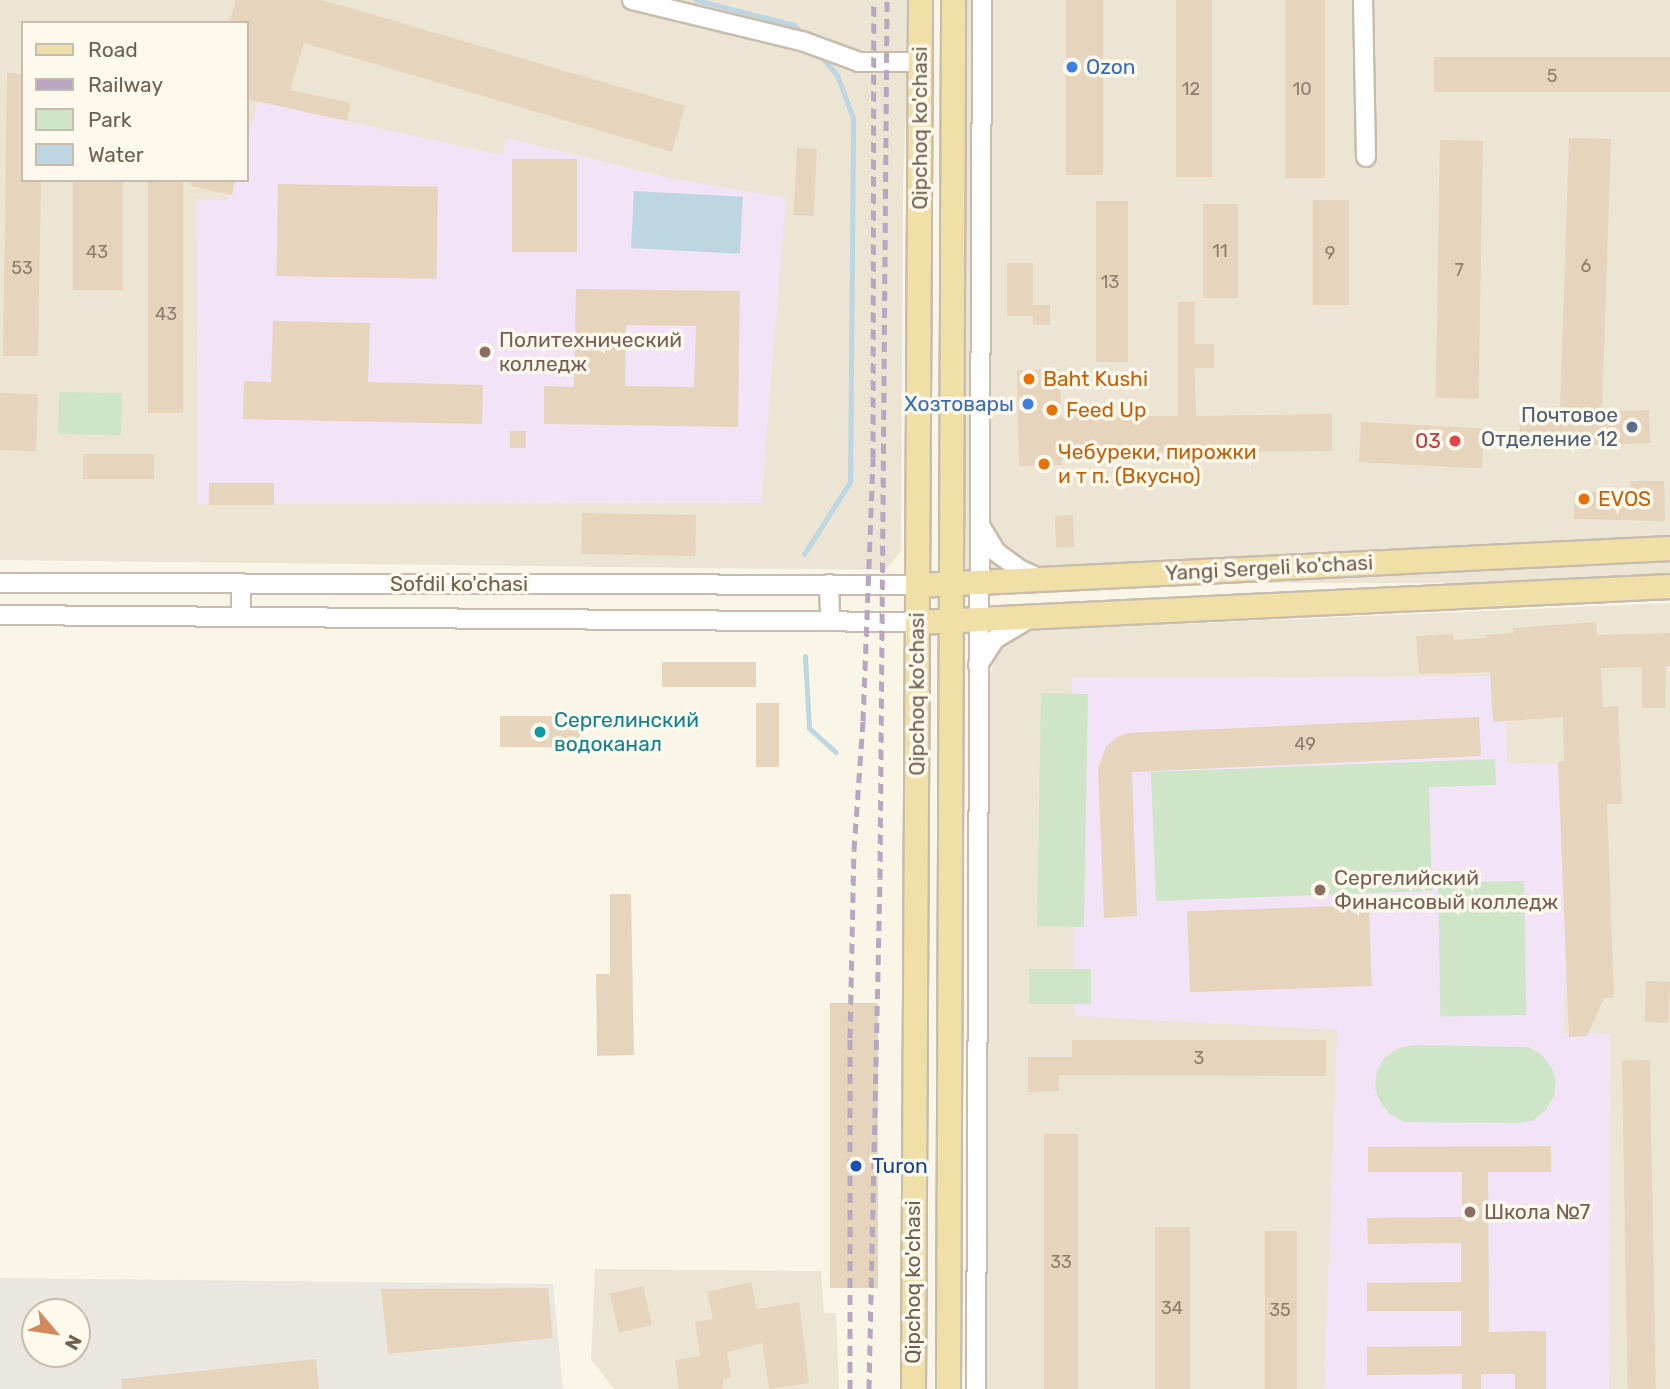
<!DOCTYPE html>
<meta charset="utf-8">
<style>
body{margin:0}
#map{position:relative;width:1670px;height:1389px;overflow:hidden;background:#f9f5e7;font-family:Rubik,sans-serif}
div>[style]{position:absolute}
.residential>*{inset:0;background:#ede5d4;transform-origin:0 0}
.industrial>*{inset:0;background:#eae7e0}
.education>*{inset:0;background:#f2e4f6}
.green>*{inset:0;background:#cfe5c7;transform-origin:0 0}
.water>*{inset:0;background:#bed6e1;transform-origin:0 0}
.stream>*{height:5px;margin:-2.5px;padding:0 2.5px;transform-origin:2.5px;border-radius:2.5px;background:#bed6e1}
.building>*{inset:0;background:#e6d4bd;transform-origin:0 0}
.roads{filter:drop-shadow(2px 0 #c7bcad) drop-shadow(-2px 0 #c7bcad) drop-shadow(0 2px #c7bcad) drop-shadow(0 -2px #c7bcad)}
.minor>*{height:18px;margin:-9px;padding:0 9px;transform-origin:9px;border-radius:9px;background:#fff}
.major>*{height:23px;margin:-11.5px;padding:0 11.5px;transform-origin:11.5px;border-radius:11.5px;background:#f0e0a8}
.rail>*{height:5px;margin-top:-2.5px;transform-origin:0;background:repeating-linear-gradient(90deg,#b9a7c2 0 10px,transparent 0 17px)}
.dots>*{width:19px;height:19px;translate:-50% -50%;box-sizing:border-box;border:4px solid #fdf9ed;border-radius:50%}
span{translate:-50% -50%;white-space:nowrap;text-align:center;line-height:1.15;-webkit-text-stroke:7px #fdf9ed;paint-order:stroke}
.number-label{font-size:18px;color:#8e7d6a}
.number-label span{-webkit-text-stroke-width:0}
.shop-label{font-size:21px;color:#366cbe}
.left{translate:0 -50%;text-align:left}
.right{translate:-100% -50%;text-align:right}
.street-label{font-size:21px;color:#70604f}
.education-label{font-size:21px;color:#785e54}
.food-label{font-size:21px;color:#c56008}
.service-label{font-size:21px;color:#4e5e75}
.health-label{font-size:21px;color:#be3a42}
.culture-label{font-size:21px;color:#0d838f}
.transit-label{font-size:21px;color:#164399}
.legend{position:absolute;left:21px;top:21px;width:228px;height:161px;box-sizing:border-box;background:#fdf9ed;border:2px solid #c5bcae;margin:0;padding:9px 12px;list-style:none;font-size:21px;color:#70604f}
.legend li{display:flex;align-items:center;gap:14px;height:35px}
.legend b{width:35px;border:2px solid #c5bcae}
.north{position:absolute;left:21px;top:1298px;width:70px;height:70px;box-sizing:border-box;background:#fdf9ed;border:2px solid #c5bcae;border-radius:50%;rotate:119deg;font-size:19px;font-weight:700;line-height:28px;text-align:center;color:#70604f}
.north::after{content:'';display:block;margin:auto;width:24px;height:32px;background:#d4895c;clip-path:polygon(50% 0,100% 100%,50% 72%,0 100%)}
</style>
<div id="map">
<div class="residential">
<div style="clip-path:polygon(evenodd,0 0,910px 0,903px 184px,901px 552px,885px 570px,0 560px,0 0,23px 23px,247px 23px,247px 180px,23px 180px,23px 23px)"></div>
<div style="left:953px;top:0;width:717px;height:583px"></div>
<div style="clip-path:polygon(1670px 603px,1670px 1389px,986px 1389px,986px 686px,997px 653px,1018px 633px,1042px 630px)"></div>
<div style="clip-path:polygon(595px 1269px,821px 1271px,824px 1313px,836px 1313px,839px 1389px,614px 1389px,591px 1359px)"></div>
</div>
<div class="industrial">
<div style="clip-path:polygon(evenodd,0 1278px,553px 1284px,563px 1389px,0 1389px,0 1278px,35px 1312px,77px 1312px,77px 1354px,35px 1354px,35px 1312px)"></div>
</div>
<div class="education">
<div style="clip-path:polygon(258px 102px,502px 155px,507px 138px,670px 178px,786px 198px,761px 503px,198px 504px,196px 199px,227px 200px,234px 180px,247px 180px,247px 138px)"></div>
<div style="clip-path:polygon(1505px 676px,1507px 763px,1569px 764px,1564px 1033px,1610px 1034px,1609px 1389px,1324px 1389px,1337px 1030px,1074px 1016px,1072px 678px)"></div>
</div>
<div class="green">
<div style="left:59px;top:392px;width:63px;height:42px;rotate:1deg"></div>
<div style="left:1088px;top:694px;width:233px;height:47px;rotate:91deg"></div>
<div style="clip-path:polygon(1495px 759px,1496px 785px,1429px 787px,1432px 891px,1156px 901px,1151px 772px)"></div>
<div style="left:1524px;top:881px;width:134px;height:86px;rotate:89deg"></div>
<div style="left:1029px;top:969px;width:62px;height:35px"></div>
<div style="clip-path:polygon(1412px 1045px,1528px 1047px,1541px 1054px,1551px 1066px,1556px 1081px,1554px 1096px,1546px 1110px,1534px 1120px,1519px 1123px,1403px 1122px,1390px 1114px,1380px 1102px,1375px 1088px,1377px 1072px,1384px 1058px,1397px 1049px)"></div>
</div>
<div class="water">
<div style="left:634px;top:191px;width:109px;height:57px;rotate:3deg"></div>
</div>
<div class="stream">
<div style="left:696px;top:0;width:101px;rotate:14.3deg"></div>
<div style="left:794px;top:25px;width:15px;rotate:48deg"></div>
<div style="left:804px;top:554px;width:85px;rotate:-57.4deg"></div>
<div style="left:850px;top:482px;width:364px;rotate:-89.5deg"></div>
<div style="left:853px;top:118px;width:46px;rotate:-110.4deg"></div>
<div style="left:837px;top:75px;width:28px;rotate:-131deg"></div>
<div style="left:805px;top:656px;width:72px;rotate:86.8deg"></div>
<div style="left:809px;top:728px;width:36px;rotate:42deg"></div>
</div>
<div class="building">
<div style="clip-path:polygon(236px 0,323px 0,685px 106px,672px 152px,304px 43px,290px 90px,351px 103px,347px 121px,247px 99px,247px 23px,229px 23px)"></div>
<div style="left:1066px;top:0;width:37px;height:175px"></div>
<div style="left:1176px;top:0;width:36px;height:177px"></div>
<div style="left:1285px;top:0;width:40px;height:178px"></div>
<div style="left:1434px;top:57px;width:236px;height:35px"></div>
<div style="clip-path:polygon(7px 73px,23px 74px,23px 180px,41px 180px,38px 356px,3px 356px)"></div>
<div style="clip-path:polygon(1569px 138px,1611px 139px,1602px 412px,1649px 410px,1650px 443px,1521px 448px,1519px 416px,1560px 414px)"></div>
<div style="left:1440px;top:140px;width:43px;height:258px;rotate:1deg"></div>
<div style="left:797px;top:148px;width:20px;height:67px;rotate:3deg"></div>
<div style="left:512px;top:159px;width:65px;height:93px"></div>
<div style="left:73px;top:180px;width:50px;height:110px"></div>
<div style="left:148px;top:180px;width:35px;height:233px"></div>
<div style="clip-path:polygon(191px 180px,235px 180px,232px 195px,191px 186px)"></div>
<div style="left:278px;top:184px;width:160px;height:92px;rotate:1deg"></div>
<div style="left:1313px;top:200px;width:36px;height:105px"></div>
<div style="left:1096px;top:201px;width:32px;height:161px"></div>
<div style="left:1238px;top:204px;width:94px;height:35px;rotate:90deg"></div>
<div style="left:1033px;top:263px;width:53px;height:26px;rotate:90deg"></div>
<div style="clip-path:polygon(evenodd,576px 289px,740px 291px,738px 427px,544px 424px,544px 386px,574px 387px,576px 289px,626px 325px,696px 326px,694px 387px,625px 386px,626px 325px)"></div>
<div style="clip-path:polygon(1178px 302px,1195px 302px,1195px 344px,1214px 344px,1214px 368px,1195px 368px,1196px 416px,1332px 414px,1332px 451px,1062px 453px,1062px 465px,1019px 466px,1017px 370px,1060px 369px,1061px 417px,1178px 416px)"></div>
<div style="left:1033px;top:305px;width:17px;height:20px"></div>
<div style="clip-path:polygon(273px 321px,370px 323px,368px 382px,483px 385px,482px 424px,243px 419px,244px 381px,271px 382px)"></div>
<div style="left:0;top:393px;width:38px;height:57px;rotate:2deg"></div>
<div style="left:1361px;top:422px;width:123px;height:40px;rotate:3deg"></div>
<div style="left:510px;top:431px;width:16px;height:17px"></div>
<div style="left:83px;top:454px;width:71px;height:25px"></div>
<div style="clip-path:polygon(1630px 481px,1664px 481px,1665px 521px,1574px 519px,1574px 492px,1630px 492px)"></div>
<div style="left:209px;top:483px;width:65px;height:22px"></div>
<div style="left:582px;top:513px;width:114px;height:41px;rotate:1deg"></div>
<div style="left:1073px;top:515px;width:32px;height:18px;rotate:88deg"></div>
<div style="clip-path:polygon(1596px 622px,1597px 635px,1670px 633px,1670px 666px,1666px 666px,1665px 708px,1642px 708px,1642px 667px,1601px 668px,1603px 707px,1618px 706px,1622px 804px,1607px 804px,1614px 998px,1604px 998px,1587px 1036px,1569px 1037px,1558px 762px,1564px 761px,1563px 717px,1493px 722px,1490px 672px,1419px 674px,1416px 636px,1453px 634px,1454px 640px,1486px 638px,1486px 635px,1513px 633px,1513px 628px)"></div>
<div style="left:662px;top:662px;width:94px;height:25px"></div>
<div style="left:756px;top:703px;width:23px;height:64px"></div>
<div style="left:500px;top:716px;width:80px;height:31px"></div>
<div style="clip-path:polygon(1479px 717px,1481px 756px,1132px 772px,1137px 916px,1104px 918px,1098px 768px,1106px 747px,1117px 737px,1128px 733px)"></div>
<div style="clip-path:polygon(610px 894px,631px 894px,634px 1055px,597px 1056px,596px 974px,610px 974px)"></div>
<div style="left:1369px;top:905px;width:81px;height:182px;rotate:88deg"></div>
<div style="left:1646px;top:981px;width:24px;height:41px;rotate:2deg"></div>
<div style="left:830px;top:1003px;width:48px;height:285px"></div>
<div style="clip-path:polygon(1072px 1040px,1326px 1040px,1326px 1076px,1059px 1075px,1059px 1091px,1028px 1092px,1028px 1057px,1072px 1057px)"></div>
<div style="left:1650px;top:1060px;width:329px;height:28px;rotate:89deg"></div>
<div style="left:1044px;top:1134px;width:34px;height:255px"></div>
<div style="clip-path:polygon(1551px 1146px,1551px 1172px,1488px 1172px,1489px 1332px,1546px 1331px,1546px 1389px,1515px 1389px,1515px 1374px,1481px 1374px,1481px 1389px,1462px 1389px,1462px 1374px,1367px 1375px,1367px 1347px,1461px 1346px,1461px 1311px,1367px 1311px,1367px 1283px,1461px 1282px,1461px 1243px,1368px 1244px,1367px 1218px,1462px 1217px,1462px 1172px,1368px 1172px,1368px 1147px)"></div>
<div style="left:1155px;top:1227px;width:35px;height:162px"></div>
<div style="left:1265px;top:1231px;width:32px;height:158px"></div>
<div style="clip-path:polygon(751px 1282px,757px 1309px,799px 1302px,809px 1383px,769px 1389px,762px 1343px,727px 1352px,731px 1377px,723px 1379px,723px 1389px,679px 1389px,675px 1360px,700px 1356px,695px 1322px,713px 1319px,707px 1292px)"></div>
<div style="left:643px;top:1286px;width:40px;height:34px;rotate:77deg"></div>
<div style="clip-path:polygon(548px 1288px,553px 1338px,388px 1354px,381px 1289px)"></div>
<div style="clip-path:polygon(316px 1359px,319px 1389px,122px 1389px,121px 1379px)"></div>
</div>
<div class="roads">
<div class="minor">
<div style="left:632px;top:0;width:175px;rotate:13.6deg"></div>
<div style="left:802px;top:41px;width:61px;rotate:20.2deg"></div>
<div style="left:859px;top:62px;width:61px"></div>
<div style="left:1363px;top:0;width:157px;rotate:88.9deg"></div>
<div style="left:981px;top:527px;width:29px;rotate:59deg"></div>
<div style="left:996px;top:552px;width:31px;rotate:36deg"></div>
<div style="left:1021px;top:570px;width:20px;rotate:24deg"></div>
<div style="left:0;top:583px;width:917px;rotate:0.12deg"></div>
<div style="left:241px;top:583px;width:34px;rotate:90deg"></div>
<div style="left:829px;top:584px;width:37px;rotate:88deg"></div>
<div style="left:0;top:615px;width:917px;rotate:0.44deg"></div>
<div style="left:978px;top:665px;width:31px;rotate:-57deg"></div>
<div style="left:995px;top:639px;width:39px;rotate:-31deg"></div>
<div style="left:976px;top:1389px;width:1389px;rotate:-89.75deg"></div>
</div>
<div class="major">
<div style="left:917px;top:585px;width:754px;rotate:-2.81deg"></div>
<div style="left:917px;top:622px;width:754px;rotate:-2.74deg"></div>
<div style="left:913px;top:1389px;width:1389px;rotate:-89.71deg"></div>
<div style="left:948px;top:1389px;width:1389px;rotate:-89.79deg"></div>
</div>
</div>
<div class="rail">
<div style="left:850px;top:1389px;width:351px;rotate:-90deg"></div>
<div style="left:850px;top:1038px;width:188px;rotate:-88.8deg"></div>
<div style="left:854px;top:850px;width:129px;rotate:-86deg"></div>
<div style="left:863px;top:721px;width:263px;rotate:-87.8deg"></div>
<div style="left:873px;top:458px;width:458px;rotate:-89.9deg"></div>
<div style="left:869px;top:1389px;width:511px;rotate:-88.77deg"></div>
<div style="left:880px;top:878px;width:878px;rotate:-89.54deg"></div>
</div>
<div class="dots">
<div style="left:1072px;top:67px;background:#3f7fe0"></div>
<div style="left:485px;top:352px;background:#8d6e63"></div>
<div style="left:1029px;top:379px;background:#e8710a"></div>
<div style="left:1028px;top:404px;background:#3f7fe0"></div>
<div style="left:1052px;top:410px;background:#e8710a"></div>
<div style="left:1632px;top:427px;background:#5c6f8a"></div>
<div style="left:1455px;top:441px;background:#e0444e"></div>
<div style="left:1044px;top:464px;background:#e8710a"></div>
<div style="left:1584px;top:499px;background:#e8710a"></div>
<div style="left:540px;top:732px;background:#0f9aa8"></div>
<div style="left:1320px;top:890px;background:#8d6e63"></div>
<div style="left:856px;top:1166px;background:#1a4fb4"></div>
<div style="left:1470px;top:1212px;background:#8d6e63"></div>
</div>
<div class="number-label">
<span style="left:1552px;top:76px">5</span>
<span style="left:1191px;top:89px">12</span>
<span style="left:1302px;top:89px">10</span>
<span style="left:1220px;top:251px">11</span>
<span style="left:97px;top:252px">43</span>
<span style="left:1330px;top:253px">9</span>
<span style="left:1586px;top:266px">6</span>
<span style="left:22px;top:268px">53</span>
<span style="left:1459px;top:270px">7</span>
<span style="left:1110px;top:282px">13</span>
<span style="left:166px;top:314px">43</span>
<span style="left:1305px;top:744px">49</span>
<span style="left:1199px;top:1058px">3</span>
<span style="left:1061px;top:1262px">33</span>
<span style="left:1172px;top:1308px">34</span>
<span style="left:1280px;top:1310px">35</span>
</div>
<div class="shop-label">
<span class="left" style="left:1086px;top:67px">Ozon</span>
<span class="right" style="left:1014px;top:404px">Хозтовары</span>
</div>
<div class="street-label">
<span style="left:920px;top:128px;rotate:-90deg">Qipchoq ko'chasi</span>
<span style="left:1269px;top:568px;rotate:-3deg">Yangi Sergeli ko'chasi</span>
<span style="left:459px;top:584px">Sofdil ko'chasi</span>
<span style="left:917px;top:694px;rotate:-90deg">Qipchoq ko'chasi</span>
<span style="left:913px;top:1282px;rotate:-90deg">Qipchoq ko'chasi</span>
</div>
<div class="education-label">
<span class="left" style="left:499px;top:352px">Политехнический<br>колледж</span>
<span class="left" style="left:1334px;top:890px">Сергелийский<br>Финансовый колледж</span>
<span class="left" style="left:1484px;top:1212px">Школа №7</span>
</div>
<div class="food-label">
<span class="left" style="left:1043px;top:379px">Baht Kushi</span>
<span class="left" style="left:1066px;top:410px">Feed Up</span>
<span class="left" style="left:1058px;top:464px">Чебуреки, пирожки<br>и т п. (Вкусно)</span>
<span class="left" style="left:1598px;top:499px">EVOS</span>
</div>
<div class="service-label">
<span class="right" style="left:1618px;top:427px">Почтовое<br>Отделение 12</span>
</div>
<div class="health-label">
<span class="right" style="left:1441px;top:441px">03</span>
</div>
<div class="culture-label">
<span class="left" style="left:554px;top:732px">Сергелинский<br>водоканал</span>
</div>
<div class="transit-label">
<span class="left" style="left:872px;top:1166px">Turon</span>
</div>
<ul class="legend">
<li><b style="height:9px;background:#f0e0a8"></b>Road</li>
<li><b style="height:9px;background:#b9a7c2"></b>Railway</li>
<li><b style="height:19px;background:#cfe5c7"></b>Park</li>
<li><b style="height:19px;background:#bed6e1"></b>Water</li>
</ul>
<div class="north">N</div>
</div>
